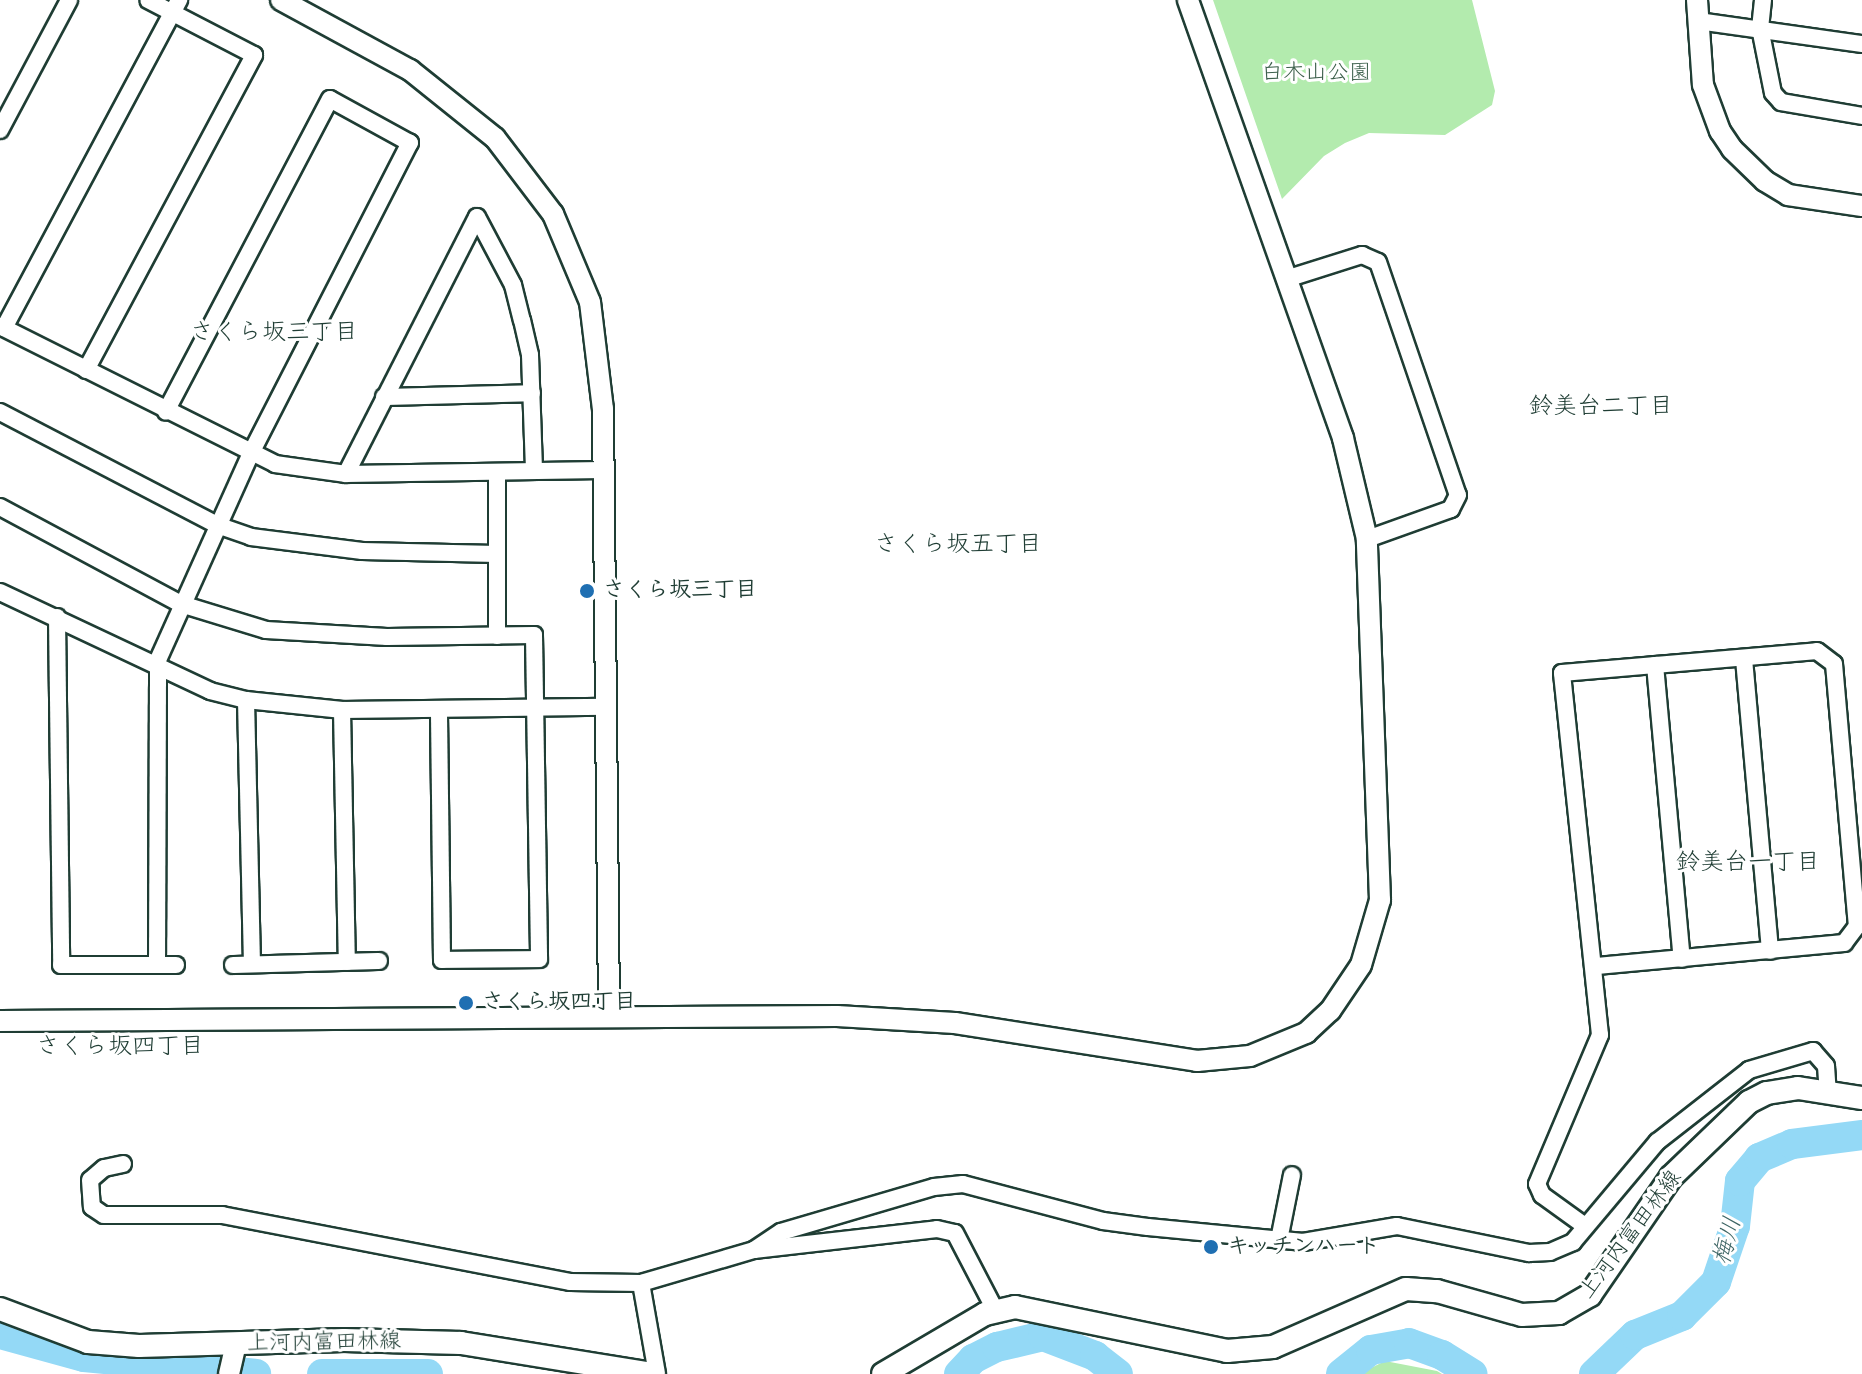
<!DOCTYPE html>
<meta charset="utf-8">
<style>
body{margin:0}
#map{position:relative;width:1862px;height:1374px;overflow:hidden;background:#fff;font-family:Kalam,"Klee One",sans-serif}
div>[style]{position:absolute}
.green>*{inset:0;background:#b3ebae}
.river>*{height:30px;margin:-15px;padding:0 15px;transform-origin:15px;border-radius:15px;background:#94d9f6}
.roads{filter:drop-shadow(2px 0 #1f3d34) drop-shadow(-2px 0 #1f3d34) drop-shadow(0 2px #1f3d34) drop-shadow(0 -2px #1f3d34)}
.minor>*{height:16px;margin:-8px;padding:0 8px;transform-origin:8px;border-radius:8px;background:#fff}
.tertiary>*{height:20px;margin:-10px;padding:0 10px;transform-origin:10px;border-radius:10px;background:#fff}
.secondary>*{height:22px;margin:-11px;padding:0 11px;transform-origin:11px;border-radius:11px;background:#fff}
.dots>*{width:22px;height:22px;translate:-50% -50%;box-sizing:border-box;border:4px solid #fff;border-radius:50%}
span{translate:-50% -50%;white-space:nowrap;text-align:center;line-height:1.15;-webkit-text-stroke:6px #fff;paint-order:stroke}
.park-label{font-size:22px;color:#3d604c}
.poi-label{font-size:22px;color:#1f3d34;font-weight:700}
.left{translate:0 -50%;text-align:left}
.street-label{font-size:22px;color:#1f3d34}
.neighbourhood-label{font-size:24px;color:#1f3d34}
.water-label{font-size:24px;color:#3c6464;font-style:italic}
</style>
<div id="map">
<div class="green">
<div style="clip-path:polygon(1213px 0,1472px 0,1495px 91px,1492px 105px,1445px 135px,1369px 133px,1345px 143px,1324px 156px,1282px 199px)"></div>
<div style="clip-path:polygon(1385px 1361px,1437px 1371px,1442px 1374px,1359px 1374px)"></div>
</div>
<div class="river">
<div style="left:0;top:1334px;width:87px;rotate:15.3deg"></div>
<div style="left:84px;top:1357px;width:173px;rotate:5.6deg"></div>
<div style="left:322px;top:1374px;width:106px"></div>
<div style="left:959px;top:1374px;width:21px;rotate:-47deg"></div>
<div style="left:973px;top:1359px;width:27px;rotate:-27deg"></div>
<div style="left:997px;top:1347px;width:47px;rotate:-13.4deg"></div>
<div style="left:1043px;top:1336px;width:56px;rotate:21deg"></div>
<div style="left:1095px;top:1356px;width:29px;rotate:38deg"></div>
<div style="left:1341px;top:1374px;width:38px;rotate:-39deg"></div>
<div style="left:1371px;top:1350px;width:39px;rotate:-10deg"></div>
<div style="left:1409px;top:1343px;width:35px;rotate:20deg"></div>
<div style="left:1442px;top:1355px;width:36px;rotate:32deg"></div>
<div style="left:1594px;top:1374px;width:57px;rotate:-43.6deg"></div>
<div style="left:1635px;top:1335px;width:51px;rotate:-22deg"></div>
<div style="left:1682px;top:1316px;width:48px;rotate:-45deg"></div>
<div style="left:1716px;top:1282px;width:59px;rotate:-71.3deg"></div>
<div style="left:1735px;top:1226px;width:45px;rotate:-83.7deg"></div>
<div style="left:1740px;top:1181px;width:30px;rotate:-50deg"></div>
<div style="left:1759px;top:1158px;width:36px;rotate:-23deg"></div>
<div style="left:1792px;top:1144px;width:71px;rotate:-7.3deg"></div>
</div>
<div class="roads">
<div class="minor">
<div style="left:1763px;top:0;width:28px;rotate:96deg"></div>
<div style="left:1760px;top:28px;width:66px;rotate:78.7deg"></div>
<div style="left:1773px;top:93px;width:12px;rotate:48deg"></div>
<div style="left:1781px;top:102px;width:82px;rotate:9.8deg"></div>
<div style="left:1698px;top:21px;width:166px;rotate:8deg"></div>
<div style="left:0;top:130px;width:147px;rotate:-62deg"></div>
<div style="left:477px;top:217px;width:77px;rotate:62.1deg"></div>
<div style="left:513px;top:285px;width:36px;rotate:76deg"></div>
<div style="left:522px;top:320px;width:36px;rotate:77deg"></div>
<div style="left:530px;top:355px;width:116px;rotate:88deg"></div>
<div style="left:1286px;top:279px;width:80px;rotate:-17.5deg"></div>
<div style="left:1362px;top:255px;width:17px;rotate:24deg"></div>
<div style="left:1378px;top:262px;width:246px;rotate:71.1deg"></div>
<div style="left:1458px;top:495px;width:16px;rotate:117deg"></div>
<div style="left:1451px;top:509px;width:89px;rotate:160.3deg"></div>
<div style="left:0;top:326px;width:308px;rotate:26.6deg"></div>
<div style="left:275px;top:464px;width:72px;rotate:8deg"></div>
<div style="left:346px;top:474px;width:256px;rotate:-0.9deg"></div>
<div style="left:4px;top:328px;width:372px;rotate:-61.9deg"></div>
<div style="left:86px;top:370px;width:357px;rotate:-61.9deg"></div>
<div style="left:254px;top:55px;width:119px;rotate:-152.6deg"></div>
<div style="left:384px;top:397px;width:148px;rotate:-1.5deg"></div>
<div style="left:0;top:412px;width:245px;rotate:27.5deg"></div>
<div style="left:217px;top:525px;width:36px;rotate:19deg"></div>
<div style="left:251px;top:537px;width:112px;rotate:7.2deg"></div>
<div style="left:362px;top:551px;width:135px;rotate:1.3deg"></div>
<div style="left:497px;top:472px;width:164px;rotate:90deg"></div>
<div style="left:346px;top:474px;width:288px;rotate:-63deg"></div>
<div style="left:0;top:507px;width:205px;rotate:28.2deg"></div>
<div style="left:181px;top:604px;width:89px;rotate:17deg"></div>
<div style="left:266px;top:630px;width:121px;rotate:3.3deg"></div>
<div style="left:387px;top:637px;width:147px;rotate:-0.8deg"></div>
<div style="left:534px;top:635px;width:324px;rotate:89.1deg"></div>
<div style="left:539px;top:959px;width:97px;rotate:179.4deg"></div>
<div style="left:442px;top:960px;width:251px;rotate:-90.7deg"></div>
<div style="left:0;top:592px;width:232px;rotate:25.2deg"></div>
<div style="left:210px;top:691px;width:37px;rotate:14deg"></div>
<div style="left:246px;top:700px;width:97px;rotate:5.9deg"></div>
<div style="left:342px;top:710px;width:264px;rotate:-0.7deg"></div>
<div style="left:57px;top:617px;width:348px;rotate:89.3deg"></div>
<div style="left:61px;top:965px;width:115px"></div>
<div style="left:1744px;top:659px;width:293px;rotate:84.9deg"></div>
<div style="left:1655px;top:665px;width:295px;rotate:84.8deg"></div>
<div style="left:246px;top:700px;width:264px;rotate:88.7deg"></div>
<div style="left:342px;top:710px;width:252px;rotate:88.9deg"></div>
<div style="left:157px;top:965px;width:305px;rotate:-89.8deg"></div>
<div style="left:158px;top:660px;width:225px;rotate:-65.8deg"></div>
<div style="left:250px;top:455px;width:351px;rotate:-62.9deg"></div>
<div style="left:410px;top:143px;width:91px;rotate:-151.2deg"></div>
<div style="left:330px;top:99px;width:353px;rotate:117.7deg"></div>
<div style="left:233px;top:965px;width:146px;rotate:-1.6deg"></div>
<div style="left:123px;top:1164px;width:19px;rotate:168deg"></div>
<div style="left:104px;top:1168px;width:18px;rotate:139deg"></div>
<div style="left:90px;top:1180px;width:27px;rotate:86deg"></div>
<div style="left:92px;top:1207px;width:14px;rotate:34deg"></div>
<div style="left:104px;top:1215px;width:118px"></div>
<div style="left:222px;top:1215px;width:354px;rotate:10.9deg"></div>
<div style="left:570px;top:1282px;width:71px;rotate:0.8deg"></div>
<div style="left:641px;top:1283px;width:118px;rotate:-16.3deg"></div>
<div style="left:754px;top:1250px;width:184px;rotate:-6.5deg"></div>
<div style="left:937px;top:1229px;width:18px;rotate:13deg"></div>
<div style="left:955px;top:1233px;width:87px;rotate:62.5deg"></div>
<div style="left:1585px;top:1226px;width:53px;rotate:-144.2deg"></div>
<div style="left:1542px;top:1195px;width:12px;rotate:-114deg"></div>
<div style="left:1537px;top:1184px;width:162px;rotate:-67.1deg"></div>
<div style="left:1600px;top:1035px;width:364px;rotate:-96deg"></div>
<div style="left:1562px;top:673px;width:256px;rotate:-4.9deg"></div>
<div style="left:1817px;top:651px;width:21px;rotate:37deg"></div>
<div style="left:1834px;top:664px;width:263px;rotate:85deg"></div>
<div style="left:1857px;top:926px;width:21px;rotate:127deg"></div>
<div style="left:1844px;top:943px;width:251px;rotate:174.7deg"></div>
<div style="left:1279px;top:1240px;width:66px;rotate:-78.7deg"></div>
<div style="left:754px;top:1250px;width:32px;rotate:-34deg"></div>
<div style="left:781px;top:1232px;width:159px;rotate:-16.4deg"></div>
<div style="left:934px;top:1187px;width:29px;rotate:-6deg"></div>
<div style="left:963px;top:1184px;width:145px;rotate:14.8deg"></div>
<div style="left:1103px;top:1221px;width:45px;rotate:7.6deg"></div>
<div style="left:1148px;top:1227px;width:156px;rotate:5.5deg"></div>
<div style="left:1303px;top:1242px;width:95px;rotate:-9.7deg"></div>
<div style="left:1397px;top:1226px;width:135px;rotate:11.6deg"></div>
<div style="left:1529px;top:1253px;width:21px;rotate:-3deg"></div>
<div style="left:1550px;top:1252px;width:25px;rotate:-23deg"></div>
<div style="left:1573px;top:1242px;width:131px;rotate:-50deg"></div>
<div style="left:1657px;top:1142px;width:117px;rotate:-38deg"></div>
<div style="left:1749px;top:1070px;width:67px;rotate:-16.5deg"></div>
<div style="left:1813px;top:1051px;width:20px;rotate:49deg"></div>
<div style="left:1826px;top:1066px;width:27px;rotate:86deg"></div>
<div style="left:641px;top:1283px;width:92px;rotate:80deg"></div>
</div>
<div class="tertiary">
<div style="left:281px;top:0;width:147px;rotate:28.5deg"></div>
<div style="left:410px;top:70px;width:109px;rotate:38.7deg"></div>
<div style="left:495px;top:138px;width:96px;rotate:52.7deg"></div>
<div style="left:553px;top:214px;width:95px;rotate:67.2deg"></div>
<div style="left:590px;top:302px;width:108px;rotate:83.1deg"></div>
<div style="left:603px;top:409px;width:605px;rotate:89.43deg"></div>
<div style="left:1697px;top:0;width:85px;rotate:86deg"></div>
<div style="left:1703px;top:85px;width:49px;rotate:69.7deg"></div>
<div style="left:1720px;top:131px;width:22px;rotate:56deg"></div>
<div style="left:1732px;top:149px;width:46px;rotate:44.1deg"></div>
<div style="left:1765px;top:181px;width:27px;rotate:31deg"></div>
<div style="left:1788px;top:195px;width:75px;rotate:8.5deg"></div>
<div style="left:0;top:1021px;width:837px;rotate:-0.34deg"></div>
<div style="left:837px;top:1016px;width:118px;rotate:3.4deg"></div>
<div style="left:955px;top:1023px;width:245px;rotate:8.9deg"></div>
<div style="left:1197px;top:1061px;width:53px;rotate:-5.4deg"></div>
<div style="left:1250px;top:1056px;width:61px;rotate:-22.3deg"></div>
<div style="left:1306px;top:1033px;width:33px;rotate:-43deg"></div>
<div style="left:1330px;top:1011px;width:55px;rotate:-56deg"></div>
<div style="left:1361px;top:965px;width:68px;rotate:-73.7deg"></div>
<div style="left:1380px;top:900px;width:361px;rotate:-92.1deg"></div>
<div style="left:1367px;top:539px;width:104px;rotate:-103.4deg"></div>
<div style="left:1343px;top:438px;width:465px;rotate:-109.5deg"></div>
<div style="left:229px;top:1374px;width:31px;rotate:-77deg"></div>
</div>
<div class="secondary">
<div style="left:0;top:1309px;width:94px;rotate:20.6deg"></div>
<div style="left:88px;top:1342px;width:51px;rotate:4.5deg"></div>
<div style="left:139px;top:1346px;width:205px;rotate:-1.7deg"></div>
<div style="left:344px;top:1340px;width:117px;rotate:1.5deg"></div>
<div style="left:461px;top:1343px;width:193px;rotate:9.2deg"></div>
<div style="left:883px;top:1374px;width:118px;rotate:-30.5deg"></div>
<div style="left:985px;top:1314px;width:31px;rotate:-13deg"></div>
<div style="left:1015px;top:1307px;width:217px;rotate:11.7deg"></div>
<div style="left:1227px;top:1351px;width:46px;rotate:-5deg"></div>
<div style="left:1273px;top:1347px;width:145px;rotate:-23.6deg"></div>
<div style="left:1406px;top:1289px;width:31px;rotate:4deg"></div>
<div style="left:1437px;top:1291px;width:88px;rotate:15.8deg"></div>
<div style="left:1522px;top:1315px;width:37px;rotate:-3deg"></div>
<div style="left:1559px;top:1313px;width:36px;rotate:-30deg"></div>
<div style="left:1590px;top:1295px;width:143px;rotate:-55.5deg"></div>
<div style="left:1671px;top:1177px;width:108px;rotate:-43.9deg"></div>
<div style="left:1749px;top:1102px;width:20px;rotate:-27deg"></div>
<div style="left:1767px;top:1093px;width:31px;rotate:-9deg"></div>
<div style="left:1798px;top:1088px;width:65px;rotate:8.9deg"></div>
</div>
</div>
<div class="dots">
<div style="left:587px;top:591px;background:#1f6fb2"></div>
<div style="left:466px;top:1003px;background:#1f6fb2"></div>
<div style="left:1211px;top:1247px;background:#1f6fb2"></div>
</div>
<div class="park-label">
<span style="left:1316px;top:74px">白木山公園</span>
</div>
<div class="poi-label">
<span class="left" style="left:603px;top:591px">さくら坂三丁目</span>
<span class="left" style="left:482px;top:1003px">さくら坂四丁目</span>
<span class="left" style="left:1227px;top:1247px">キッチンハート</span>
</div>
<div class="street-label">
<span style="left:1631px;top:1235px;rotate:-53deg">上河内富田林線</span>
<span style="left:324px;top:1343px;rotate:-1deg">上河内富田林線</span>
</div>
<div class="neighbourhood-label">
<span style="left:274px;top:333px">さくら坂三丁目</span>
<span style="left:1601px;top:407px">鈴美台二丁目</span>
<span style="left:958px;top:545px">さくら坂五丁目</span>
<span style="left:1748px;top:863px">鈴美台一丁目</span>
<span style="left:120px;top:1047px">さくら坂四丁目</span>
</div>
<div class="water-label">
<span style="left:1728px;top:1241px;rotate:-75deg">梅川</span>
</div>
</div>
